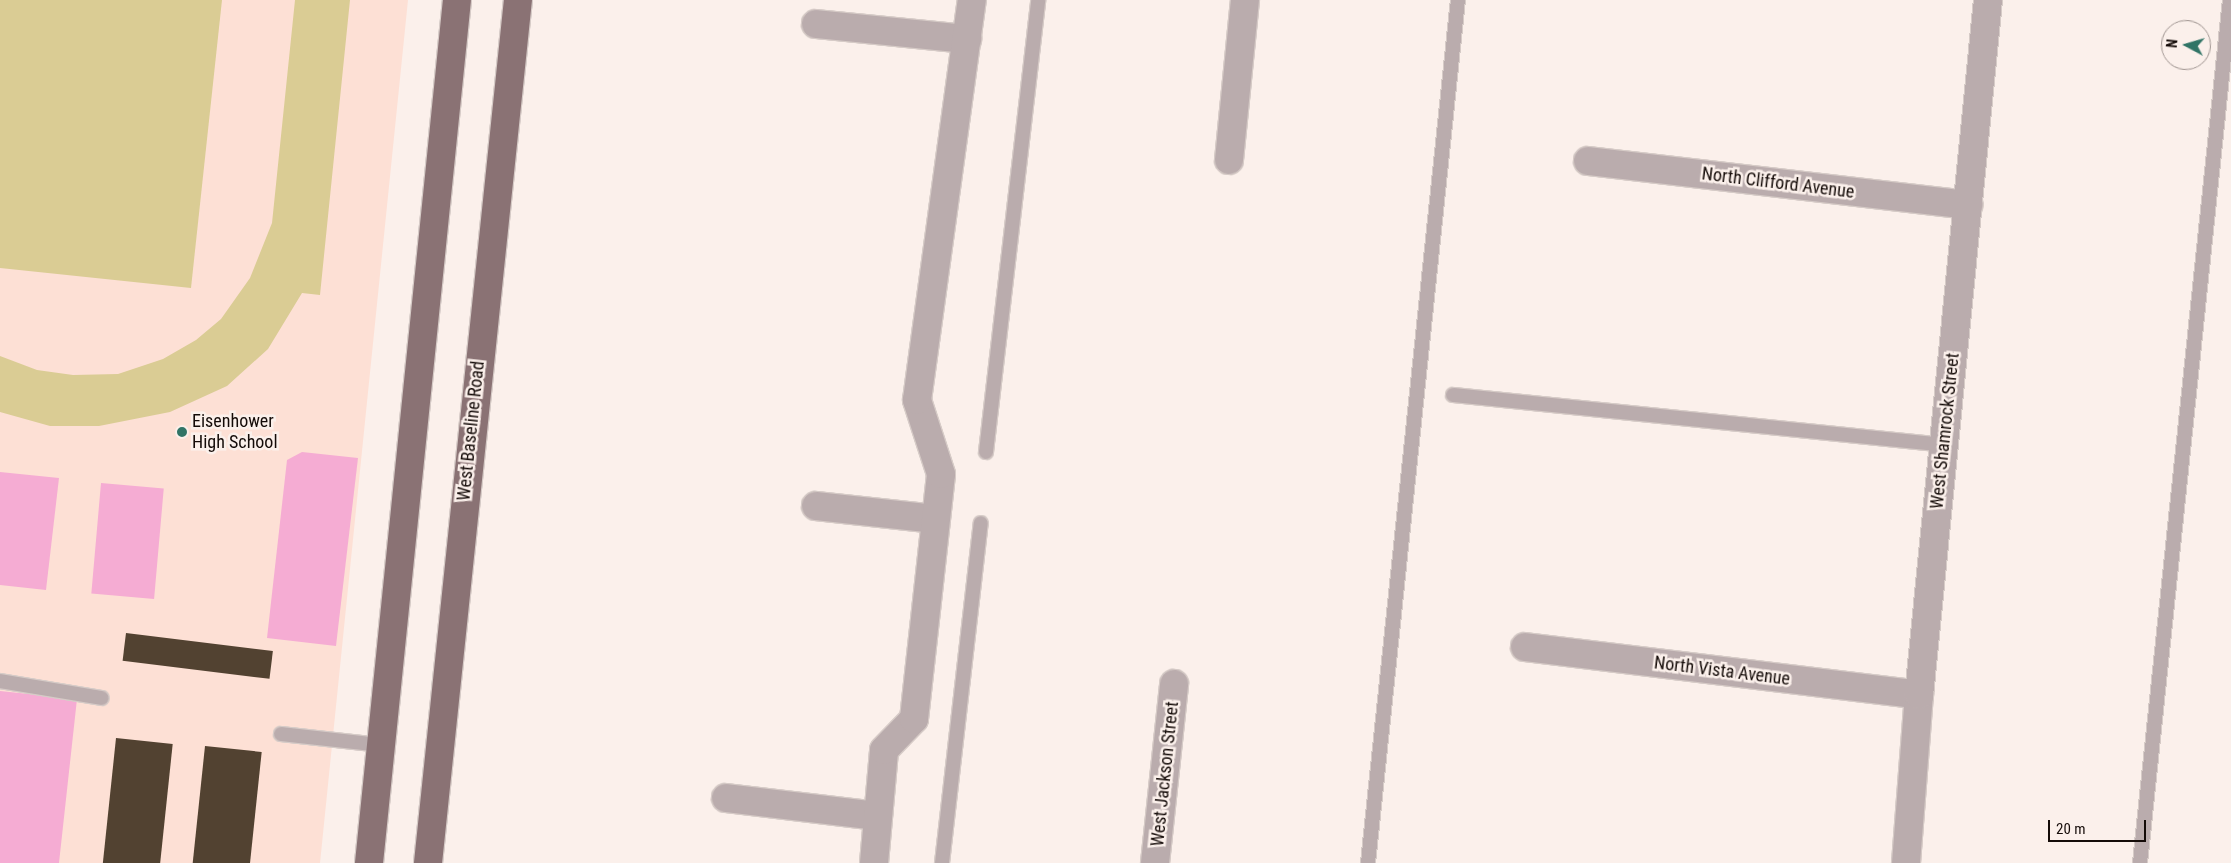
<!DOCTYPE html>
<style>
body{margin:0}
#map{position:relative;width:2231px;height:863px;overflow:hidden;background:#fbf0eb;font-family:"Roboto Condensed",sans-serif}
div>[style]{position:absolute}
.built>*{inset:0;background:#fde0d5}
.green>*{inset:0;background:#dacc94}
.water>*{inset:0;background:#f5acd3;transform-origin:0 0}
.building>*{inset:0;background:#524231;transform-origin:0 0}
.roads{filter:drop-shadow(1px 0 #d6cbc7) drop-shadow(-1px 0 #d6cbc7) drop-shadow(0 1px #d6cbc7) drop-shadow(0 -1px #d6cbc7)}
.lane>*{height:14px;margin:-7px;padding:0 7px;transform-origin:7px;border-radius:7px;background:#baacad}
.street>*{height:28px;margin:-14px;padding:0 14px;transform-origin:14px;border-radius:14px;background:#baacad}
.primary>*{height:28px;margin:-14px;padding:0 14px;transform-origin:14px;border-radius:14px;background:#8a7274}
.dots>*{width:14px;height:14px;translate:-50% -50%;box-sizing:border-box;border:2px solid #fbf0eb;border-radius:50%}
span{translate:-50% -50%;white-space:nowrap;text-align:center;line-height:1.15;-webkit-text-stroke:5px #fbf0eb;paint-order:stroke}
.street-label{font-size:18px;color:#140b08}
.poi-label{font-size:18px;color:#140b08}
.left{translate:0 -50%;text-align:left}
.north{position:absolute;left:2161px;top:20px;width:50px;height:50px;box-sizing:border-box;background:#fbf0eb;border:1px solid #9f9490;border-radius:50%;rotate:276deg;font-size:14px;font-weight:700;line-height:20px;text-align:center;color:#140b08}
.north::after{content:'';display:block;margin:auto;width:18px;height:22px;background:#317466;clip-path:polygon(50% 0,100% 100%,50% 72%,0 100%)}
.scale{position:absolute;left:2048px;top:820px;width:98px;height:22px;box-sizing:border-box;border:2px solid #140b08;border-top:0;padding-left:6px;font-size:15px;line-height:18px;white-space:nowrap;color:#140b08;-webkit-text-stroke:4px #fbf0eb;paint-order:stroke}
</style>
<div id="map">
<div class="built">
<div style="clip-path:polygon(0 0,408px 0,320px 863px,0 863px)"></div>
</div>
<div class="green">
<div style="clip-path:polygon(0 0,222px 0,191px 288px,0 268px)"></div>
<div style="clip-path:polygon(295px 0,350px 0,320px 295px,302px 293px,268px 349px,227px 386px,170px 412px,99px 426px,50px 426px,0 412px,0 356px,37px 370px,73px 375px,118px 374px,163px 359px,196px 340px,221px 319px,250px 278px,272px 223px)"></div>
</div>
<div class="water">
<div style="clip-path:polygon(302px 452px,358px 458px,336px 646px,267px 638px,287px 460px)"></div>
<div style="clip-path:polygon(0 472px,59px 478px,46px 590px,0 585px)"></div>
<div style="left:101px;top:483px;width:63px;height:111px;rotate:5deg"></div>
<div style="clip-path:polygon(0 691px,77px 699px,59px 863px,0 863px)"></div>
</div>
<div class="building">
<div style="left:126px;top:633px;width:148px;height:28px;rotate:7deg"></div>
<div style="left:116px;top:738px;width:57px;height:126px;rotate:6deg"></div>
<div style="left:205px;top:746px;width:57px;height:118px;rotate:6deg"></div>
</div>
<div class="roads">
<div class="lane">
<div style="left:1453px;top:395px;width:494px;rotate:5.8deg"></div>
<div style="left:986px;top:452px;width:455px;rotate:-83.4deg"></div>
<div style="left:0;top:681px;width:103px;rotate:9.5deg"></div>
<div style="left:281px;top:734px;width:101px;rotate:6.3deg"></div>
<div style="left:942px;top:863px;width:342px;rotate:-83.5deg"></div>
<div style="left:1368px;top:863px;width:868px;rotate:-84.05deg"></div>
<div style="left:2140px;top:863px;width:868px;rotate:-84.05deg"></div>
</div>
<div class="street">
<div style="left:816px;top:24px;width:152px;rotate:5.7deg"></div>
<div style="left:1229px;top:160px;width:161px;rotate:-84.3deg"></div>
<div style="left:1588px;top:161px;width:383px;rotate:6.6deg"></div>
<div style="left:816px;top:506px;width:120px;rotate:6.2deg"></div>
<div style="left:1525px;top:647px;width:397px;rotate:6.9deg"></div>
<div style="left:726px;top:798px;width:153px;rotate:6.8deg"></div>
<div style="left:874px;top:863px;width:113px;rotate:-84.9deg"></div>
<div style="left:884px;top:750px;width:43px;rotate:-45.9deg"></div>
<div style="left:914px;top:719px;width:246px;rotate:-83.7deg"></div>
<div style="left:941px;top:474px;width:78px;rotate:-108deg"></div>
<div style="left:917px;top:400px;width:404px;rotate:-82.2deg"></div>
<div style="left:1155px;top:863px;width:180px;rotate:-83.9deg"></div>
<div style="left:1906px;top:863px;width:169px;rotate:-85.6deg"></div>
<div style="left:1919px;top:695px;width:698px;rotate:-84.33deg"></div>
</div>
<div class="primary">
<div style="left:369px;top:863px;width:867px;rotate:-84.18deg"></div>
<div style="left:428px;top:863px;width:868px;rotate:-84.05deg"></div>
</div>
</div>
<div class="dots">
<div style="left:182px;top:432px;background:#317466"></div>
</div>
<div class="street-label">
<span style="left:1778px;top:183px;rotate:7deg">North Clifford Avenue</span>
<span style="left:471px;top:431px;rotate:-84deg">West Baseline Road</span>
<span style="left:1945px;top:431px;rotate:-84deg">West Shamrock Street</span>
<span style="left:1722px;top:671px;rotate:7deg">North Vista Avenue</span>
<span style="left:1165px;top:774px;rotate:-84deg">West Jackson Street</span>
</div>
<div class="poi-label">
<span class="left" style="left:192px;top:432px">Eisenhower<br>High School</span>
</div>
<div class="north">N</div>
<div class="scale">20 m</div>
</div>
